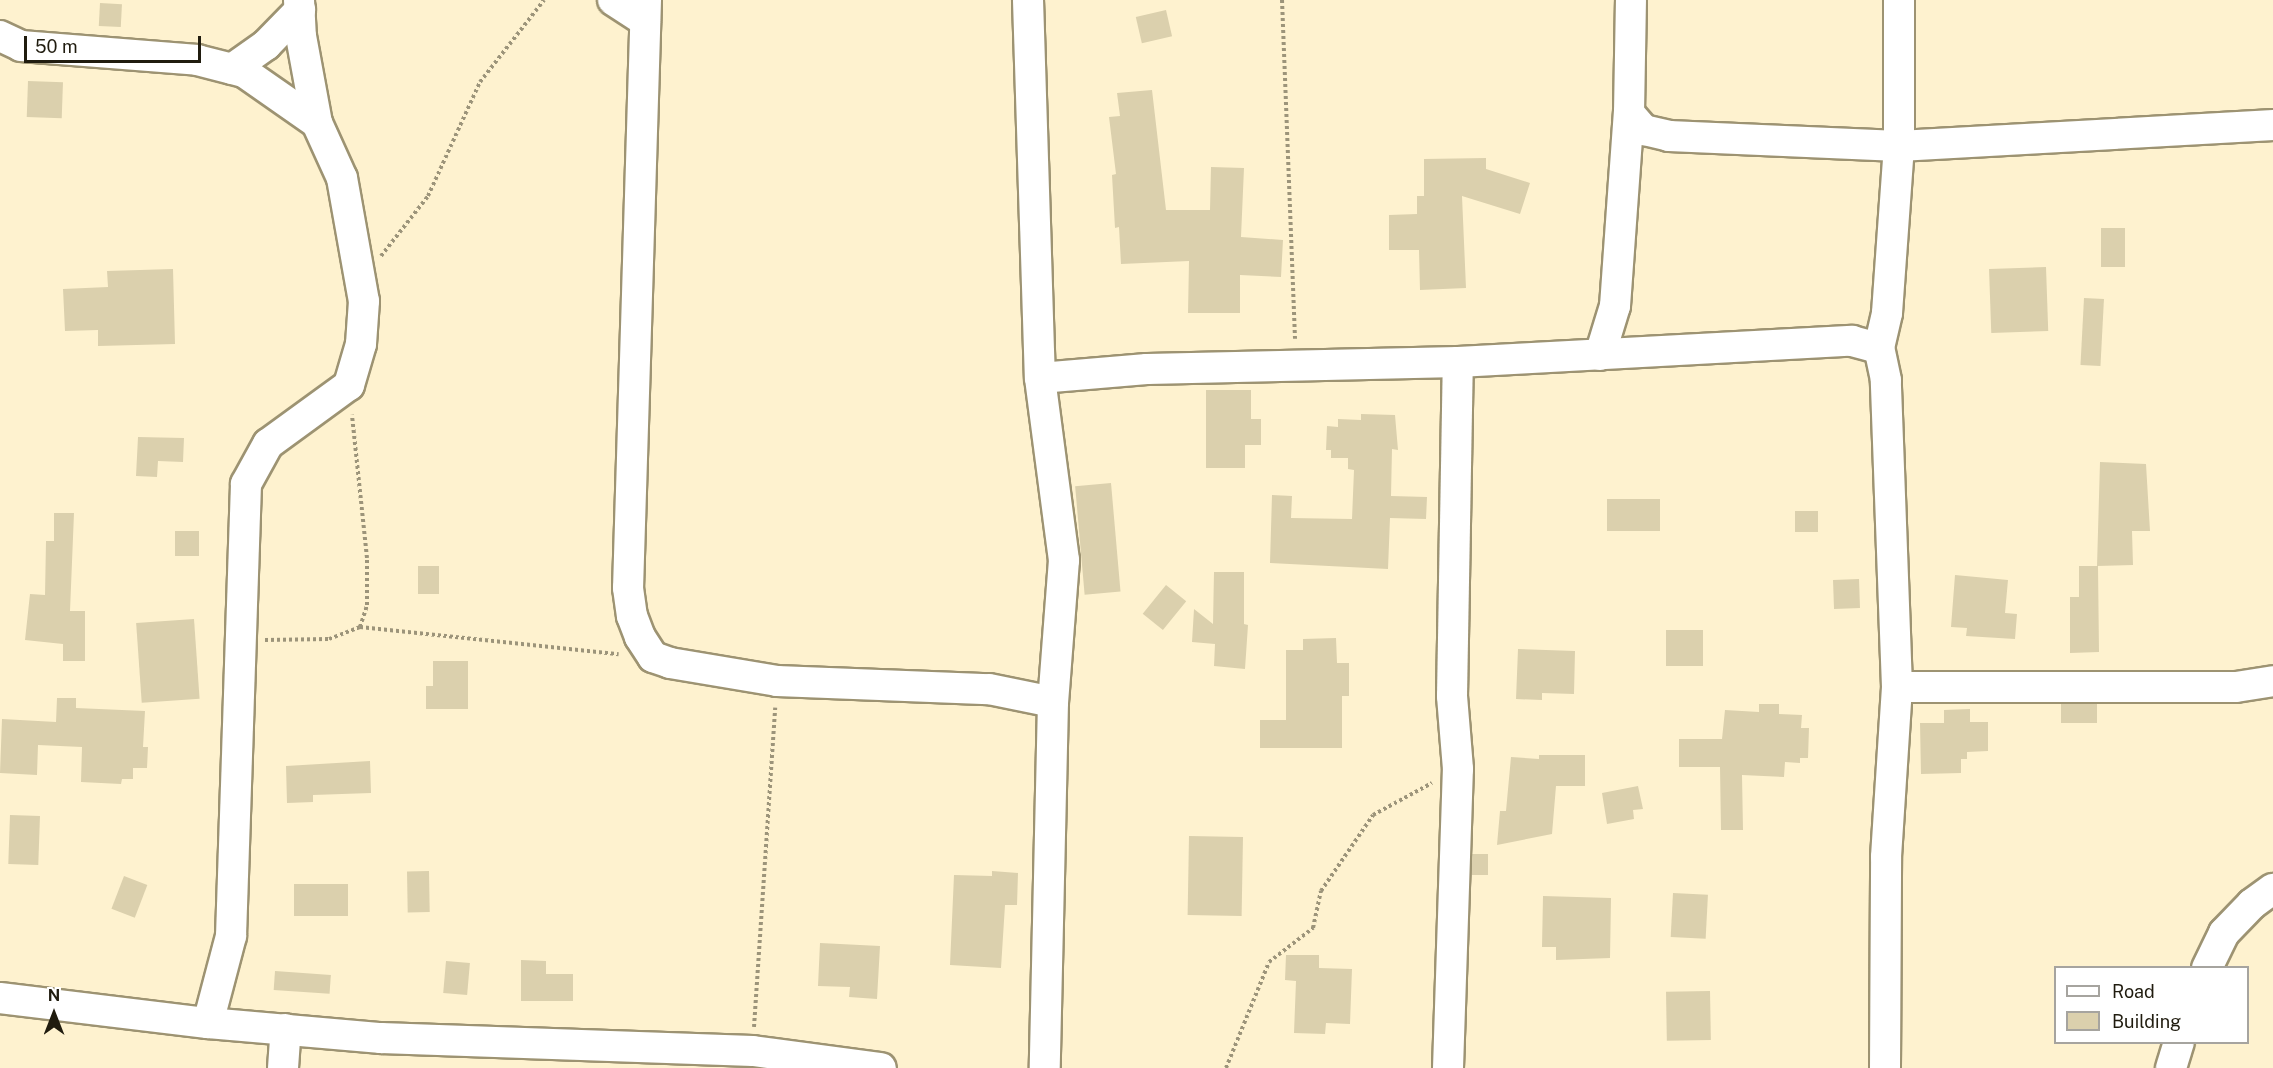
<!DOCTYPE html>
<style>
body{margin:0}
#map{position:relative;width:2273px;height:1068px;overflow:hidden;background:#fef2cf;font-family:"Public Sans",sans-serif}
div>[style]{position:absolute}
.building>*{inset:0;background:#dbd0ad;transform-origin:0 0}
.path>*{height:4px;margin-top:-2px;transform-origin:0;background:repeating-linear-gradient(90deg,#9c947a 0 3px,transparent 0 6px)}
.roads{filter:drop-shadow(2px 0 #9d9372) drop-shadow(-2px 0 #9d9372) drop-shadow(0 2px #9d9372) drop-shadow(0 -2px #9d9372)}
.minor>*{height:30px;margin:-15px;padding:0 15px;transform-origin:15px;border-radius:15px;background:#fff}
span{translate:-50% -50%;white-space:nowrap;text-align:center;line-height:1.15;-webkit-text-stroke:4.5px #fff;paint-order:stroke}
.legend{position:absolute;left:2054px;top:966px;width:195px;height:78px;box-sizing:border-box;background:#fff;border:2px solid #a6a49f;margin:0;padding:8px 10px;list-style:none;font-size:18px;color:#201c0f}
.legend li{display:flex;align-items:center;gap:12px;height:30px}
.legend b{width:30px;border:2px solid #a6a49f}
.north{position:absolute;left:24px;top:984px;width:60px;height:60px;-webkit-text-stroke:4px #fff;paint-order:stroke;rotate:0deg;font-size:16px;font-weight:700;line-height:24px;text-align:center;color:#201c0f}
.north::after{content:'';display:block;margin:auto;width:21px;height:27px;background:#201c0f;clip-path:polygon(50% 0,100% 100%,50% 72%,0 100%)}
.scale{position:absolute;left:24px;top:36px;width:177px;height:27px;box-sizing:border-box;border:3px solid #201c0f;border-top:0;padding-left:8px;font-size:18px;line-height:21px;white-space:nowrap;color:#201c0f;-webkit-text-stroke:4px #fff;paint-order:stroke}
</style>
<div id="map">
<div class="building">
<div style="left:100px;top:3px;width:22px;height:23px;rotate:3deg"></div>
<div style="left:1166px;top:10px;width:27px;height:31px;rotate:77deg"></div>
<div style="left:28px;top:81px;width:35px;height:36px;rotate:2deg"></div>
<div style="clip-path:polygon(1152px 90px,1166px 210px,1210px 210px,1211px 167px,1244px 168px,1241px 237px,1283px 240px,1281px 277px,1240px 275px,1240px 313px,1188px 313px,1189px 261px,1121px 264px,1119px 227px,1115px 228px,1112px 175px,1116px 174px,1109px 117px,1120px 116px,1117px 93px)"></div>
<div style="clip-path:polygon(1486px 158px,1486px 169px,1530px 183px,1520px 214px,1462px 196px,1466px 288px,1420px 290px,1419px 250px,1389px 250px,1389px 215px,1417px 214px,1417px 196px,1424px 196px,1424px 159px)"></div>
<div style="left:2101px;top:228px;width:24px;height:39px"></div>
<div style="left:2046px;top:267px;width:64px;height:57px;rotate:88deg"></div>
<div style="clip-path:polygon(173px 269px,175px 344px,98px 346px,98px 330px,65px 331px,63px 289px,108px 287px,107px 271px)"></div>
<div style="left:2084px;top:298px;width:20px;height:67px;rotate:3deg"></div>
<div style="clip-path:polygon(1206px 390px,1251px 390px,1251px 419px,1261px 419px,1261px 445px,1245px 445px,1245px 468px,1206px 468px)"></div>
<div style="clip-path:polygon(1361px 414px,1395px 415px,1398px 450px,1392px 449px,1391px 496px,1427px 497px,1426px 519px,1390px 518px,1388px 569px,1270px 563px,1272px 495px,1292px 496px,1291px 518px,1352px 519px,1354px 470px,1348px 469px,1348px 458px,1331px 458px,1331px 450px,1326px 450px,1327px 426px,1338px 427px,1338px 419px,1361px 420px)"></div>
<div style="clip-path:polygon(138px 437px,184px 438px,183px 462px,158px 461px,157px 477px,136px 476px)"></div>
<div style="clip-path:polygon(2100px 462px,2146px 464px,2150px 531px,2132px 531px,2133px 565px,2097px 566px)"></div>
<div style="left:1111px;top:483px;width:109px;height:36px;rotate:85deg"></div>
<div style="left:1607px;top:499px;width:53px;height:32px"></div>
<div style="left:1795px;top:511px;width:23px;height:21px"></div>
<div style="clip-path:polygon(54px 513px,74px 513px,70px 611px,85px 611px,85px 661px,63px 661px,63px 644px,25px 640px,30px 594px,45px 595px,46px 541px,54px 541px)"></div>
<div style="left:175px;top:531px;width:24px;height:25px"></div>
<div style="left:418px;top:566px;width:21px;height:28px"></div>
<div style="clip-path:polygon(2079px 566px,2098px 566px,2099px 652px,2070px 653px,2070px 597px,2079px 597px)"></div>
<div style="clip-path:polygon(1214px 572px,1244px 572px,1244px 624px,1248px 625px,1245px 669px,1214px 666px,1215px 644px,1192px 642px,1194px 609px,1213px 624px)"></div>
<div style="clip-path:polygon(1955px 575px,2008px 580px,2005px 613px,2017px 614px,2015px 639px,1966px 636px,1967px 628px,1951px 627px)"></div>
<div style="left:1859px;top:579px;width:29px;height:26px;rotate:88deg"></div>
<div style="left:1166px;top:585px;width:26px;height:37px;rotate:39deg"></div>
<div style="left:194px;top:619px;width:80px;height:58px;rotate:86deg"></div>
<div style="left:1666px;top:630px;width:37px;height:36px"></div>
<div style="clip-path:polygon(1336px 638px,1337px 663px,1349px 663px,1349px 696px,1342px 696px,1342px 748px,1260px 748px,1260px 720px,1286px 720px,1286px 650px,1303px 650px,1303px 639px)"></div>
<div style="clip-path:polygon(1518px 649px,1575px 651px,1574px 694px,1542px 693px,1542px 700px,1516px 699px)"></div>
<div style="clip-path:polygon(433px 661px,468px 661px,468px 709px,426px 709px,426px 686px,433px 686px)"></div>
<div style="clip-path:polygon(57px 698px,76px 698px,76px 708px,145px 711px,143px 747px,148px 747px,147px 768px,133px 768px,133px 779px,122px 779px,121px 784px,81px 782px,82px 747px,38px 745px,37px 775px,0 773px,2px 719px,56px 722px)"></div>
<div style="clip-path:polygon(1759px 704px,1779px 704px,1779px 714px,1802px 715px,1801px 728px,1809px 728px,1808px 758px,1800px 758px,1800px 763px,1785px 762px,1784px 777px,1742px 775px,1743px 830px,1721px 830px,1720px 767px,1679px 767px,1679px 739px,1722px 739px,1725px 710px,1759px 712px)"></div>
<div style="left:2061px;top:704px;width:36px;height:19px"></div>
<div style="clip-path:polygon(1970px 709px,1970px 722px,1988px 722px,1988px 751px,1967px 752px,1967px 759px,1961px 759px,1961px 773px,1921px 774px,1920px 723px,1944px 723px,1944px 710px)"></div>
<div style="clip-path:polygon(1539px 755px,1585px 755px,1585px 786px,1556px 786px,1552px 834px,1497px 845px,1500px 811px,1506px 811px,1511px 757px,1539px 759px)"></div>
<div style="clip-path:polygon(370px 761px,371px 793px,313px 795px,313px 802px,287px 803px,286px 766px)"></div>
<div style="clip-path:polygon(1638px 786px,1643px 809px,1633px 810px,1634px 819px,1607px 824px,1602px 793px)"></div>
<div style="left:10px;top:815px;width:30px;height:49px;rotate:2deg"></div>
<div style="left:1189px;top:836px;width:54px;height:79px;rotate:1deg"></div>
<div style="left:1472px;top:854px;width:16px;height:21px"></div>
<div style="left:429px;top:871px;width:41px;height:22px;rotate:89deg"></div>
<div style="clip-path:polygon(992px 871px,1018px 873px,1017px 905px,1005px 905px,1001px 968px,950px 965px,954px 875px,992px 876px)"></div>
<div style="left:124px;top:876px;width:25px;height:35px;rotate:21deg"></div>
<div style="left:294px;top:884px;width:54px;height:32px"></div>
<div style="left:1673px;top:893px;width:35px;height:44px;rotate:3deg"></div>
<div style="clip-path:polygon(1543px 896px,1611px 898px,1610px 958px,1556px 960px,1556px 947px,1542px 947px)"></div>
<div style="clip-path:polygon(820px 943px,880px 946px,877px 999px,849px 997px,850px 987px,818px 986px)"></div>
<div style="clip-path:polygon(1286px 955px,1319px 955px,1319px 968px,1352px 969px,1350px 1024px,1326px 1023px,1325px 1034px,1294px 1033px,1296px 981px,1285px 980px)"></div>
<div style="clip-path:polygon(521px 960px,546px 961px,546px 974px,573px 974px,573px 1001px,521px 1001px)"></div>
<div style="left:446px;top:961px;width:24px;height:32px;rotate:5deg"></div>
<div style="left:275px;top:971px;width:56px;height:19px;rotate:4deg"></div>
<div style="left:1710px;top:991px;width:49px;height:44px;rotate:89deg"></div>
</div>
<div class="path">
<div style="left:1282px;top:0;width:339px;rotate:87.8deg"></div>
<div style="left:381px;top:256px;width:76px;rotate:-51.9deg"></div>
<div style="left:428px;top:196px;width:125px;rotate:-65.5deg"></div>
<div style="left:480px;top:82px;width:104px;rotate:-52deg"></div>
<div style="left:360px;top:627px;width:260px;rotate:6deg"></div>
<div style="left:265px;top:640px;width:64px;rotate:-0.9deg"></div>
<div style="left:329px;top:639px;width:33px;rotate:-21deg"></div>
<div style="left:360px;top:627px;width:23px;rotate:-72deg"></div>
<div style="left:367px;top:605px;width:47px;rotate:-90deg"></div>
<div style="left:367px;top:558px;width:144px;rotate:-96deg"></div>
<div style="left:754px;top:1027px;width:320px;rotate:-86.2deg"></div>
<div style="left:1226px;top:1068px;width:114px;rotate:-67.9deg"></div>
<div style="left:1269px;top:962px;width:56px;rotate:-37.7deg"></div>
<div style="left:1313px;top:928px;width:38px;rotate:-78deg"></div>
<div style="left:1321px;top:891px;width:92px;rotate:-55.6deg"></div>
<div style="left:1373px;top:815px;width:67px;rotate:-28.5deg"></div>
</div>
<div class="roads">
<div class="minor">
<div style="left:299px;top:0;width:36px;rotate:87deg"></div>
<div style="left:301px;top:36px;width:88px;rotate:79.6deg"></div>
<div style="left:613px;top:0;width:38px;rotate:33deg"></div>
<div style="left:646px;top:0;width:588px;rotate:91.75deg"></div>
<div style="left:628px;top:588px;width:28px;rotate:82deg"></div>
<div style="left:632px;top:616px;width:22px;rotate:69deg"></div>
<div style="left:640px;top:637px;width:24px;rotate:57deg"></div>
<div style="left:653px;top:657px;width:18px;rotate:19deg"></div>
<div style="left:670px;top:663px;width:109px;rotate:9.5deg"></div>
<div style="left:777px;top:681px;width:212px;rotate:2.2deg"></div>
<div style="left:989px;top:689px;width:65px;rotate:11.5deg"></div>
<div style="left:1028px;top:0;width:378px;rotate:88.2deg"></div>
<div style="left:1040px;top:378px;width:184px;rotate:82.5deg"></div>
<div style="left:1064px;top:560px;width:142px;rotate:94.4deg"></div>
<div style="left:1053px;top:702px;width:366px;rotate:91.3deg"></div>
<div style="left:0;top:36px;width:23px;rotate:25deg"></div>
<div style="left:21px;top:46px;width:177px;rotate:4.5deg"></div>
<div style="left:197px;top:60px;width:49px;rotate:14.3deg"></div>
<div style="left:244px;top:72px;width:89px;rotate:34.9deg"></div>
<div style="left:317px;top:123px;width:60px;rotate:65.6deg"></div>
<div style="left:342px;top:178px;width:125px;rotate:79.9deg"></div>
<div style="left:364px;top:301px;width:43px;rotate:94deg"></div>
<div style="left:361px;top:344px;width:43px;rotate:106.3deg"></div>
<div style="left:349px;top:385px;width:100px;rotate:143.9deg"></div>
<div style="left:268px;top:444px;width:46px;rotate:118.8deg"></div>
<div style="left:246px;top:484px;width:452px;rotate:91.9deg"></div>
<div style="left:231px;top:936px;width:90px;rotate:104.8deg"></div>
<div style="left:232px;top:69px;width:42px;rotate:-35.2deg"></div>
<div style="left:266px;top:45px;width:49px;rotate:-45.8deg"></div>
<div style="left:1629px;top:113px;width:23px;rotate:49deg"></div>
<div style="left:1644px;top:130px;width:26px;rotate:13deg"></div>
<div style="left:1669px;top:136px;width:230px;rotate:2.5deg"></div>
<div style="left:1899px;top:146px;width:375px;rotate:-3.2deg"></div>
<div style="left:1600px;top:355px;width:51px;rotate:-73deg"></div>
<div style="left:1615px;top:306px;width:194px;rotate:-85.9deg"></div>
<div style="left:1629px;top:113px;width:113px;rotate:-89deg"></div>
<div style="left:1040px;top:378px;width:107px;rotate:-4.8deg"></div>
<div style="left:1147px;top:369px;width:311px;rotate:-1.3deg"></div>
<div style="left:1458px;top:362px;width:395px;rotate:-3.1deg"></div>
<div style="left:1852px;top:341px;width:28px;rotate:15deg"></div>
<div style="left:1897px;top:687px;width:339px"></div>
<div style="left:2236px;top:687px;width:37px;rotate:-9deg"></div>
<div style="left:2207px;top:968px;width:39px;rotate:-64deg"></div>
<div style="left:2224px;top:933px;width:40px;rotate:-46deg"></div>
<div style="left:2252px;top:904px;width:26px;rotate:-36deg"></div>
<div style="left:0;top:998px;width:209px;rotate:6.9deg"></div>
<div style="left:208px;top:1023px;width:174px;rotate:5deg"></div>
<div style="left:381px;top:1038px;width:372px;rotate:2deg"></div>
<div style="left:753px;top:1051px;width:129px;rotate:7.6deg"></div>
<div style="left:283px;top:1068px;width:39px;rotate:-86deg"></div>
<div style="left:1448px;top:1068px;width:299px;rotate:-88.1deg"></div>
<div style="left:1458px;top:769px;width:73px;rotate:-94.7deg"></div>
<div style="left:1452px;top:696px;width:334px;rotate:-89deg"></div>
<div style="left:1885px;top:1068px;width:211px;rotate:-89.7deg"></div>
<div style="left:1886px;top:857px;width:170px;rotate:-86.3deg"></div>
<div style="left:1897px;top:687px;width:307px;rotate:-92.1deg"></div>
<div style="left:1886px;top:380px;width:33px;rotate:-102deg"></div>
<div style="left:1879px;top:348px;width:36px;rotate:-77deg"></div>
<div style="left:1887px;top:313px;width:167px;rotate:-85.9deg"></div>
<div style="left:1899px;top:146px;width:146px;rotate:-90deg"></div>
<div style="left:2171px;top:1068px;width:27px;rotate:-73deg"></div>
</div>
</div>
<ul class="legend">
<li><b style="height:8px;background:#fff"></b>Road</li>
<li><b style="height:16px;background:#dbd0ad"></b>Building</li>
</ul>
<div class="north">N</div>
<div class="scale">50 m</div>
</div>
